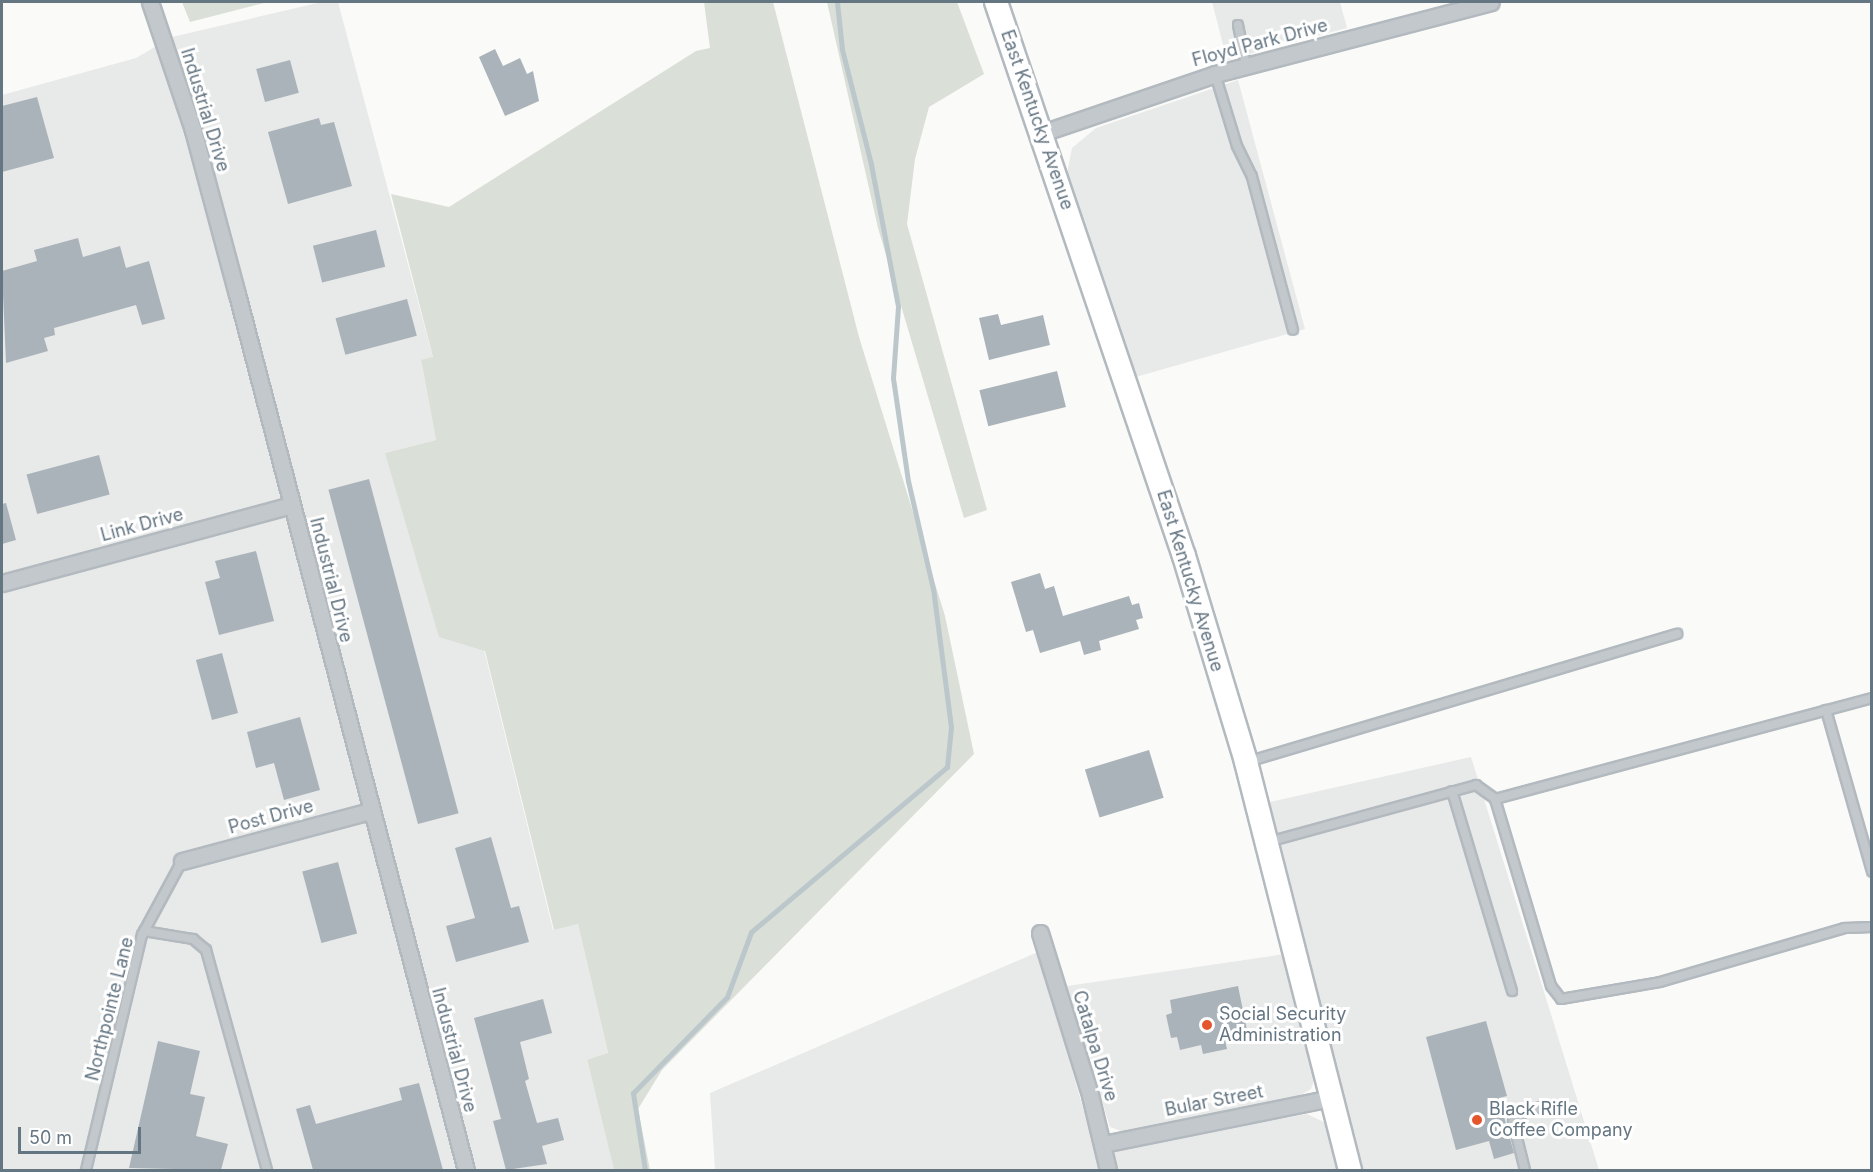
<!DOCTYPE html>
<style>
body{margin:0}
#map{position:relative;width:1873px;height:1172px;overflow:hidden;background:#fafaf8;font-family:Inter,sans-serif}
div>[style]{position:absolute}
.built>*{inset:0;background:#e8e9e9}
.green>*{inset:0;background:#dadfd7}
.stream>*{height:5px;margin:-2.5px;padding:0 2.5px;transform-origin:2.5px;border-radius:2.5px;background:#bbc7cb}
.building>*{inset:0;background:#aab3b9;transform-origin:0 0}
.roads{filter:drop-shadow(2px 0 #b3babf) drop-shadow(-2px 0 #b3babf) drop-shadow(0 2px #b3babf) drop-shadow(0 -2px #b3babf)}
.lane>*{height:8px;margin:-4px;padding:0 4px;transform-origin:4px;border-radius:4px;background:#c3c8cc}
.street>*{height:15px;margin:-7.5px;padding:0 7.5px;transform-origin:7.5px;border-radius:7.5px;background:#c3c8cc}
.secondary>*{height:22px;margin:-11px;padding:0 11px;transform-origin:11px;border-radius:11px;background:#fff}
.dots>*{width:16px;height:16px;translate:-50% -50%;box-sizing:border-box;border:3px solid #fff;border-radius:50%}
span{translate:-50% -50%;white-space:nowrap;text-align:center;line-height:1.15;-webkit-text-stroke:6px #fff;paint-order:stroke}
.street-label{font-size:18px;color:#657683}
.poi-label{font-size:18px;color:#657683}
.left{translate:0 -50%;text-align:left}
.frame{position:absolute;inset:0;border:3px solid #657683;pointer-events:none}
.scale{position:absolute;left:18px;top:1127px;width:123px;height:27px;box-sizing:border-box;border:3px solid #657683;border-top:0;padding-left:8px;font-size:18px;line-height:21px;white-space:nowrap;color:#657683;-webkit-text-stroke:4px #fff;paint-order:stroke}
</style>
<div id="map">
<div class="built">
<div style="clip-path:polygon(322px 2px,338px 2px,433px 358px,421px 361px,436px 440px,385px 453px,484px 650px,553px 930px,578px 924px,608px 1054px,587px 1061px,614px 1170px,2px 1170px,2px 95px,136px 58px,172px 37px)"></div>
<div style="clip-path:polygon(1212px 2px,1340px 2px,1347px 28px,1227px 60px)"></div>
<div style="clip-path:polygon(1238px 80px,1305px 329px,1132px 378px,1066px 179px,1072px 148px,1096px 128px)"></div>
<div style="clip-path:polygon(1471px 757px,1563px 1053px,1599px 1170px,1361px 1170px,1265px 803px)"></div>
<div style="clip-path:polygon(1038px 952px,1096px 1153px,1307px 1114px,1326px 1123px,1341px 1170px,715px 1170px,710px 1093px)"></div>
<div style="clip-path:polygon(1285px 954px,1316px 1075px,1311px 1089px,1297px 1097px,1124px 1132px,1110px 1127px,1067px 986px)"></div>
</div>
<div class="green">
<div style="clip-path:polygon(182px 2px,268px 2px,190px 22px)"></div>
<div style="clip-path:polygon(704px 2px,773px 2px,859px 337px,945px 616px,974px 754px,662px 1070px,638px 1109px,650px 1170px,614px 1170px,587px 1060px,608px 1053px,578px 924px,554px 930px,485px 651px,439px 637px,385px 453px,436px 440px,421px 360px,433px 357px,391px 194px,449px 207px,696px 51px,710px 48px)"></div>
<div style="clip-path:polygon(827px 2px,957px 2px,984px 74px,929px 107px,915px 159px,907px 224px,987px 510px,964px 518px,878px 228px)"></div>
</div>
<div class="stream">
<div style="left:645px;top:1170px;width:78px;rotate:-98.9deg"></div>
<div style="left:633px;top:1093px;width:134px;rotate:-45.6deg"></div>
<div style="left:727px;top:997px;width:69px;rotate:-69.7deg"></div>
<div style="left:751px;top:932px;width:256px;rotate:-40.1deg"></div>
<div style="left:947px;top:767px;width:40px;rotate:-84.3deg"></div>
<div style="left:951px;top:727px;width:139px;rotate:-97.4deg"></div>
<div style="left:933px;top:589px;width:111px;rotate:-103deg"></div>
<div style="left:908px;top:481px;width:104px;rotate:-98.3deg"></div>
<div style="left:893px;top:378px;width:72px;rotate:-86deg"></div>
<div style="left:898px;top:306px;width:145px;rotate:-100.8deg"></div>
<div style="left:871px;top:164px;width:119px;rotate:-104.2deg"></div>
<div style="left:842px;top:49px;width:47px;rotate:-96.1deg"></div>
</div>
<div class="building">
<div style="clip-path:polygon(495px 49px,503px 66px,520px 58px,527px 74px,533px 71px,539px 101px,505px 116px,479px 57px)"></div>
<div style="left:290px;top:60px;width:34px;height:35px;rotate:75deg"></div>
<div style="clip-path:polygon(37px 97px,54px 158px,2px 172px,2px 106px)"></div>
<div style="clip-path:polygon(319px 118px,321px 125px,334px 122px,352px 186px,288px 204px,268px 132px)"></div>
<div style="left:376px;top:230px;width:38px;height:65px;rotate:76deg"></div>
<div style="clip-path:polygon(78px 238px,83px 257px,120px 246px,126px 268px,149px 261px,165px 319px,142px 325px,136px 305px,54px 328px,55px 335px,44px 338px,48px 351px,6px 363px,2px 271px,37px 261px,34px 250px)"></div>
<div style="left:407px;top:299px;width:38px;height:74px;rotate:75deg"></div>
<div style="clip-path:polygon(998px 314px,1001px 325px,1043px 315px,1050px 345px,989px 360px,979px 318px)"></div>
<div style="left:1057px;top:371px;width:37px;height:80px;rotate:76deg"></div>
<div style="left:99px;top:455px;width:41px;height:75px;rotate:75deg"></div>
<div style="left:369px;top:479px;width:346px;height:42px;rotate:75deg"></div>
<div style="clip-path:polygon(6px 503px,16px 540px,2px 544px,2px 504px)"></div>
<div style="clip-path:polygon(256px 551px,274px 621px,219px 635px,205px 582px,220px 578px,215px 561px)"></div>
<div style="clip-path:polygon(1040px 573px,1045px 589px,1054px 586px,1063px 616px,1129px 596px,1132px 605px,1139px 603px,1143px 618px,1136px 620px,1139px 629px,1099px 641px,1101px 650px,1084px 655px,1080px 641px,1040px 653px,1033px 630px,1026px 632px,1011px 582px)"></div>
<div style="left:222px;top:653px;width:62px;height:27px;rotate:75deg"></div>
<div style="clip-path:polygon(300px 717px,320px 790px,284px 800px,274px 763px,256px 768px,247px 732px)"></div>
<div style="left:1149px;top:750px;width:50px;height:67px;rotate:73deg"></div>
<div style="clip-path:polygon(491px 837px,511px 908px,519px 906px,529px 942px,456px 962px,446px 926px,475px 918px,455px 848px)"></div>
<div style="left:338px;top:862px;width:74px;height:37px;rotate:75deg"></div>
<div style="clip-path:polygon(1238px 986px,1248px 1035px,1225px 1040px,1227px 1049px,1203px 1054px,1201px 1045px,1180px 1050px,1177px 1037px,1171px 1038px,1166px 1015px,1172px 1013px,1170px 1000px)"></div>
<div style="clip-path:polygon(543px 999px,552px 1033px,520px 1042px,529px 1079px,525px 1081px,537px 1123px,558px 1118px,564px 1140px,542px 1146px,547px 1164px,506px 1170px,493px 1121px,501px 1119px,474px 1018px)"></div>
<div style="clip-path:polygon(1486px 1021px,1507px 1096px,1499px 1098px,1514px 1153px,1494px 1159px,1489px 1141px,1456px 1150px,1426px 1037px)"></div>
<div style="clip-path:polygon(158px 1041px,200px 1051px,190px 1094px,205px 1097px,196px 1136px,228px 1144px,221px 1170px,129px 1168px)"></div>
<div style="clip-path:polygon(419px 1083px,443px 1170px,313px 1170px,296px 1109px,310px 1105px,316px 1124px,402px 1100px,399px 1088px)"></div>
</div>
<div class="roads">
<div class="lane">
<div style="left:1238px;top:25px;width:41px;rotate:78.7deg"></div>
<div style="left:1215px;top:74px;width:75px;rotate:73deg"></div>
<div style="left:1237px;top:146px;width:34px;rotate:64deg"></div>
<div style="left:1252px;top:177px;width:158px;rotate:75deg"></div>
<div style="left:1826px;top:710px;width:168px;rotate:74.1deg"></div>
<div style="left:1247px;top:762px;width:449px;rotate:-16.6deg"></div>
<div style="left:1452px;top:791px;width:209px;rotate:73.3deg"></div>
<div style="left:1495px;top:799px;width:195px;rotate:73.3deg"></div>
<div style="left:1551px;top:986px;width:16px;rotate:52deg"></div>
<div style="left:1561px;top:999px;width:100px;rotate:-9.7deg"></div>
<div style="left:1660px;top:982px;width:193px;rotate:-16.3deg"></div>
<div style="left:1845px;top:928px;width:27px;rotate:-2deg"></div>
<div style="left:1268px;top:842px;width:216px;rotate:-15.3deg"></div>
<div style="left:1476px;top:785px;width:24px;rotate:36deg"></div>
<div style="left:1495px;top:799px;width:390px;rotate:-15deg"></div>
<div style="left:144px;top:931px;width:50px;rotate:9.3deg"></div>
<div style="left:193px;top:939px;width:17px;rotate:40deg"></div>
<div style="left:206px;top:950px;width:228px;rotate:74.5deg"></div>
<div style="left:86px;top:1170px;width:242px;rotate:-76.6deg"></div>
<div style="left:142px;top:935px;width:84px;rotate:-61.6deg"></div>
<div style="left:1525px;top:1170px;width:49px;rotate:-104deg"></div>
<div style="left:1513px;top:1122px;width:13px;rotate:-45deg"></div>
<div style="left:1522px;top:1113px;width:26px;rotate:-18deg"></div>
</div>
<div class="street">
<div style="left:150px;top:2px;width:135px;rotate:71.4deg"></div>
<div style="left:193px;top:130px;width:170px;rotate:75deg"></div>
<div style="left:237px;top:294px;width:905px;rotate:75.35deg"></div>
<div style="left:1042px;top:133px;width:183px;rotate:-18.8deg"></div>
<div style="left:1215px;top:74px;width:285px;rotate:-14.6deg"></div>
<div style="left:2px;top:583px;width:300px;rotate:-15.1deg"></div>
<div style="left:182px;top:861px;width:195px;rotate:-14.9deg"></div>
<div style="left:1040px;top:933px;width:170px;rotate:72.8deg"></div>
<div style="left:1090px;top:1095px;width:77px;rotate:76.5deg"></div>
<div style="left:1103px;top:1144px;width:234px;rotate:-11.4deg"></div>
</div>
<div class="secondary">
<div style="left:996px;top:2px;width:585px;rotate:71.26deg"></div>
<div style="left:1184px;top:556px;width:215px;rotate:73.2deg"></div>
<div style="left:1246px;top:762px;width:421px;rotate:75.7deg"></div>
</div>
</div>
<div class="dots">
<div style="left:1207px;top:1025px;background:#e4572e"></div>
<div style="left:1477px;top:1120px;background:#e4572e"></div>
</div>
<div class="street-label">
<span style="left:1260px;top:43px;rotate:-15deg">Floyd Park Drive</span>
<span style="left:205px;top:110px;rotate:73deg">Industrial Drive</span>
<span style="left:1037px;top:120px;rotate:71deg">East Kentucky Avenue</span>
<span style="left:142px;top:525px;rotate:-15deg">Link Drive</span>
<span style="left:331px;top:580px;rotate:76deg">Industrial Drive</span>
<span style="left:1190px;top:581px;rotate:73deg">East Kentucky Avenue</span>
<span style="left:271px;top:817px;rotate:-15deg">Post Drive</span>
<span style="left:110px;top:1009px;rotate:-76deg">Northpointe Lane</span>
<span style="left:1095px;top:1046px;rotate:73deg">Catalpa Drive</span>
<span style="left:454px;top:1050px;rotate:75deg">Industrial Drive</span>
<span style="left:1214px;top:1101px;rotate:-11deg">Bular Street</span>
</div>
<div class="poi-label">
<span class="left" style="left:1219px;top:1025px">Social Security<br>Administration</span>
<span class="left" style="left:1489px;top:1120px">Black Rifle<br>Coffee Company</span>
</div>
<div class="frame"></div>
<div class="scale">50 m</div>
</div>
